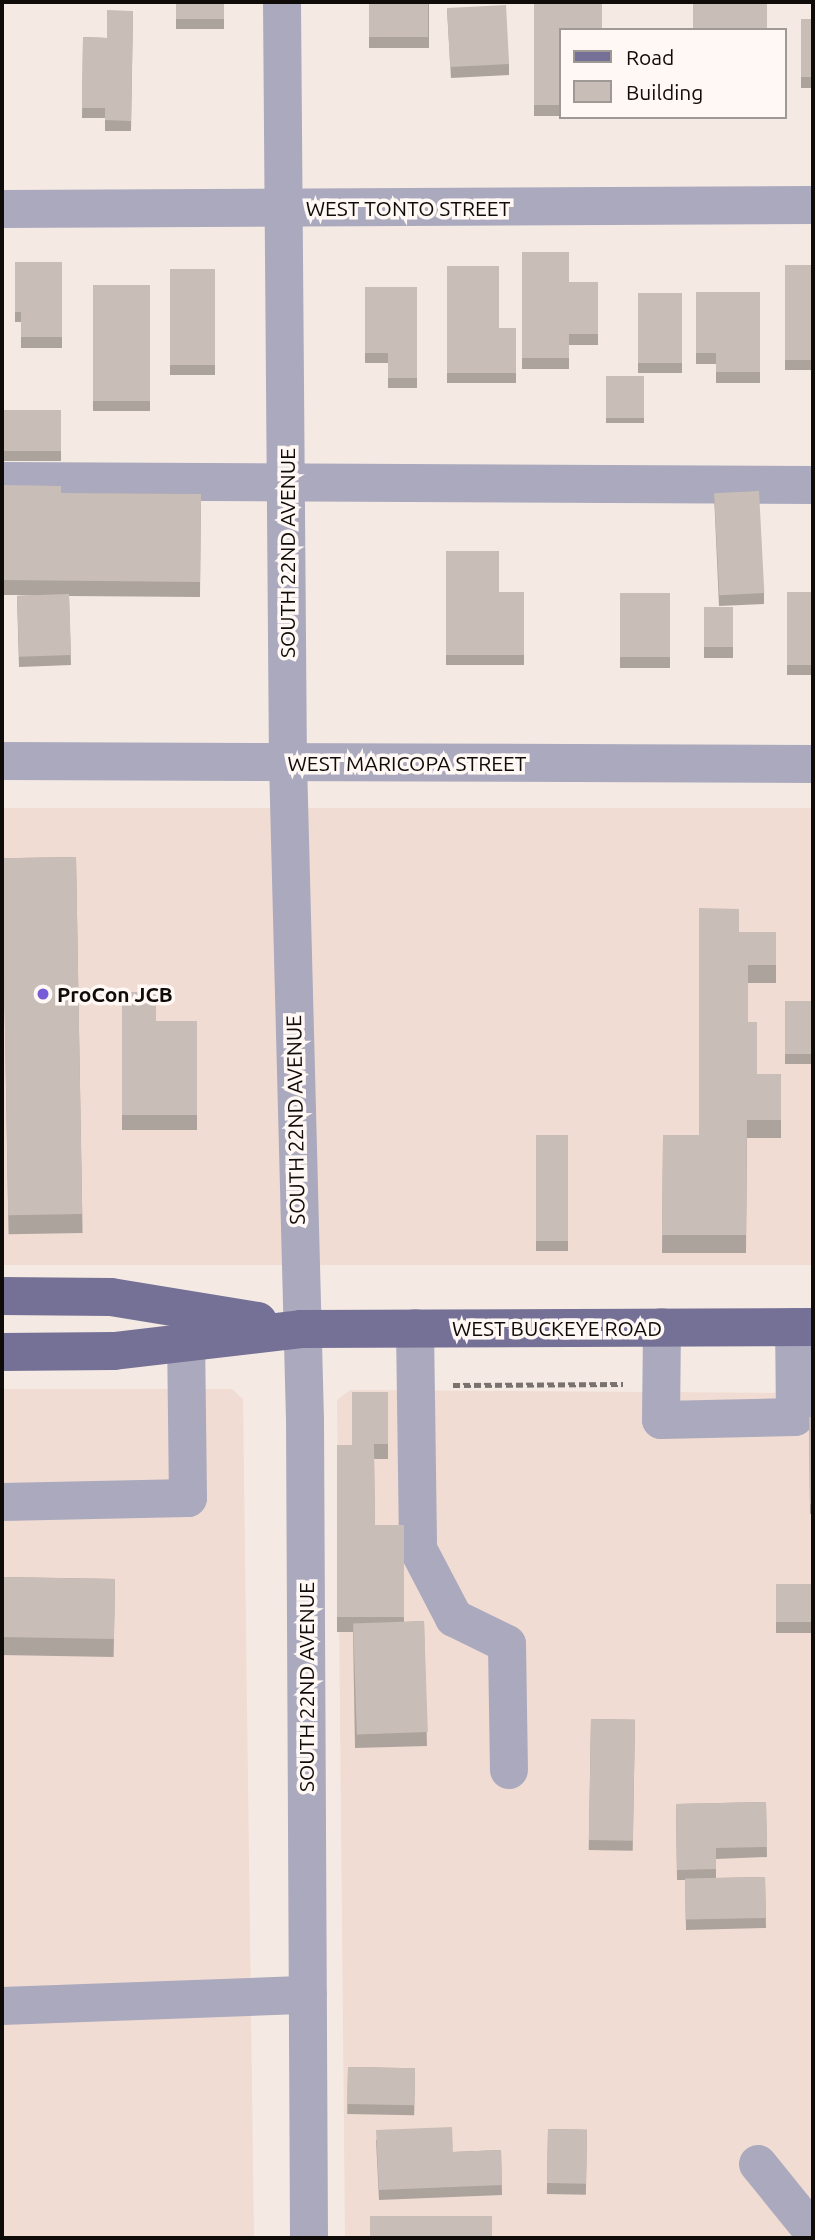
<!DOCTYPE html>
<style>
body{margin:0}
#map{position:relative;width:815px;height:2240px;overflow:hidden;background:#f5eae3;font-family:Ubuntu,sans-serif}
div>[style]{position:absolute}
.built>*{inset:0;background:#f0dcd2;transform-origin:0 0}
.path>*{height:4.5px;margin-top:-2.25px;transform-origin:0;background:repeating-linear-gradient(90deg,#79726e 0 7px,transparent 0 10.5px)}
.minor>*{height:38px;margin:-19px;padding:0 19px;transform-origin:19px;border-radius:19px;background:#aba9be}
.major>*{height:38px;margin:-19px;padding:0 19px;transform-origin:19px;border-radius:19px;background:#757196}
.wall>*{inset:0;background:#ada39d;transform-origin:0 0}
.building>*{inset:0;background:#c9beb7;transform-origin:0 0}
.dots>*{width:19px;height:19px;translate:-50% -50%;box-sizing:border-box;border:4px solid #fff8f4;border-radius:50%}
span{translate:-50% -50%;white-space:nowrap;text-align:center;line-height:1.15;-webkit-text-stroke:7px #fff8f4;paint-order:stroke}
.street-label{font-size:21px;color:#0f0b09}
.poi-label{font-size:21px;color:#0f0b09;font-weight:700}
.left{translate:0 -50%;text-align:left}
.frame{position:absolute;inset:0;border:4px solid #0f0b09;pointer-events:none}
.legend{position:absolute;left:559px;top:28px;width:228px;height:91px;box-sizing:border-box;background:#fff8f4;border:2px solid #9f9996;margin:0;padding:9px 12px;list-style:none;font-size:21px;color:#0f0b09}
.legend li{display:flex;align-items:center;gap:14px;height:35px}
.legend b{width:35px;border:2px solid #9f9996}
</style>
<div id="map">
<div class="built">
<div style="left:813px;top:808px;width:457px;height:811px;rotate:90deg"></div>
<div style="clip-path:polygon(2px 1389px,232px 1389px,243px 1399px,254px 2238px,2px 2238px)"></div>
<div style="clip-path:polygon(350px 1390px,813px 1393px,813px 2238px,345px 2238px,337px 1400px)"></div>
</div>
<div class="path">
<div style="left:453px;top:1385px;width:170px;rotate:-0.3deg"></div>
</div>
<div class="minor">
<div style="left:282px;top:2px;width:760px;rotate:89.55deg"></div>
<div style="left:288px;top:762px;width:657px;rotate:88.52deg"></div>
<div style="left:305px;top:1419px;width:819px;rotate:89.72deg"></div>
<div style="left:2px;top:209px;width:811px;rotate:-0.28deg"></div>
<div style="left:2px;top:481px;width:811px;rotate:0.28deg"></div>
<div style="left:2px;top:761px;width:811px;rotate:0.21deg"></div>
<div style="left:662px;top:1327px;width:93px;rotate:90.6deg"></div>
<div style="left:661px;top:1420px;width:134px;rotate:-1.3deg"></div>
<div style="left:795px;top:1417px;width:90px;rotate:-90.6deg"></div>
<div style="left:415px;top:1328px;width:221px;rotate:89.2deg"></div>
<div style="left:418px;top:1549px;width:78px;rotate:62.4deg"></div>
<div style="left:454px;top:1618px;width:59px;rotate:26.1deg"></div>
<div style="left:507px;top:1644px;width:126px;rotate:89.1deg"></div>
<div style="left:2px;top:1502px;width:186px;rotate:-1.2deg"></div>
<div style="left:188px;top:1498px;width:156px;rotate:-90.7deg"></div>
<div style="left:2px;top:2006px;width:306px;rotate:-2.1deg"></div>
<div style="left:758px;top:2164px;width:87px;rotate:51deg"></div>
</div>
<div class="major">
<div style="left:2px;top:1296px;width:109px;rotate:0.5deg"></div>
<div style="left:111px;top:1297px;width:149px;rotate:9.3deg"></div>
<div style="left:2px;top:1352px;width:112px;rotate:-0.5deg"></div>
<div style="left:114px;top:1351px;width:188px;rotate:-6.7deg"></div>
<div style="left:301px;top:1329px;width:512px;rotate:-0.22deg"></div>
</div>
<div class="wall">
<div style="left:176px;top:2px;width:48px;height:27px"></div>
<div style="left:369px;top:2px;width:60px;height:46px"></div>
<div style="clip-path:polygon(534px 2px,561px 30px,561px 116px,534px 116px)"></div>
<div style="clip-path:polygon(447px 9px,509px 64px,509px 75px,451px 78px)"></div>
<div style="clip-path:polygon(133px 11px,131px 131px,105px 131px,105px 118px,82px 118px,83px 37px,107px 38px)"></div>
<div style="left:801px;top:19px;width:12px;height:69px"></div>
<div style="clip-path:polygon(522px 252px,569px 282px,598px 282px,598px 345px,569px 345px,569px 369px,522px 369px)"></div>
<div style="clip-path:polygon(15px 262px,62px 262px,62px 348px,21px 348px,21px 322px,15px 322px)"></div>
<div style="clip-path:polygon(785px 265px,813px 265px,813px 344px,812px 344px,812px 370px,785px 370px)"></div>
<div style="clip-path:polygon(447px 266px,499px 328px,516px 328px,516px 383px,447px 383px)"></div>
<div style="left:170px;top:269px;width:45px;height:106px"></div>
<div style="left:93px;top:285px;width:57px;height:126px"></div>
<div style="clip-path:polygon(365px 287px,417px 287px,417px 388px,388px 388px,388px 363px,365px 363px)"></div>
<div style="clip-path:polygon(696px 292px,760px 292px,760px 383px,716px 383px,716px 364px,696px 364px)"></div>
<div style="left:638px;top:293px;width:44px;height:80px"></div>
<div style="left:606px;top:376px;width:38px;height:47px"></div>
<div style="left:2px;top:410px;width:59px;height:51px"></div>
<div style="clip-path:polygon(4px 485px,61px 493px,201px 494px,200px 597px,69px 596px,71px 665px,19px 667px,17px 596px,38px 595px,2px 595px)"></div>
<div style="clip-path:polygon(714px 494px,764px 593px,764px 604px,719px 606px)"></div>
<div style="clip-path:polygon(446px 551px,499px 592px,524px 592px,524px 665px,446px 665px)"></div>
<div style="left:787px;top:592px;width:26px;height:83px"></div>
<div style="left:620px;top:593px;width:50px;height:75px"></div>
<div style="left:704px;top:607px;width:29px;height:51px"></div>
<div style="left:76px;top:857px;width:376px;height:74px;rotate:89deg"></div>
<div style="clip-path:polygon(739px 932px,776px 932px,776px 983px,748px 983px,748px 1022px,757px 1074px,781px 1074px,781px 1138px,747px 1138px,746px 1253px,662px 1253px,663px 1135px,699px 1135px)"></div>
<div style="clip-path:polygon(122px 992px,156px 1021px,197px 1021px,197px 1130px,122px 1130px)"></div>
<div style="left:785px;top:1001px;width:28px;height:63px"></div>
<div style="left:536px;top:1135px;width:32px;height:116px"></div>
<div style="clip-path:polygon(388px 1392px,388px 1459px,374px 1459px,375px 1525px,404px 1525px,404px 1622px,424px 1621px,427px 1746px,355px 1748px,353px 1632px,337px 1632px,337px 1445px,352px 1445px)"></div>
<div style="clip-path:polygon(809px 1417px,813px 1417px,813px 1514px,810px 1514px)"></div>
<div style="left:2px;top:1577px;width:113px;height:78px;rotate:1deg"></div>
<div style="left:813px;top:1584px;width:49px;height:37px;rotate:90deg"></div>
<div style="left:591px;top:1719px;width:44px;height:131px;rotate:1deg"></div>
<div style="clip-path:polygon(766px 1802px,767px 1857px,716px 1859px,716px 1878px,765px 1877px,766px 1928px,686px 1930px,685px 1880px,677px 1880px,676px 1804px)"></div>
<div style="left:348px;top:2067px;width:67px;height:47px;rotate:1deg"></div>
<div style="left:548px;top:2129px;width:39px;height:65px;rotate:1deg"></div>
<div style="clip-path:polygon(376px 2140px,453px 2152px,501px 2150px,502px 2195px,379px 2200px)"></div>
</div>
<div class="building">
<div style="left:176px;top:2px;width:48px;height:17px"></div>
<div style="left:369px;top:2px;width:59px;height:35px"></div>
<div style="clip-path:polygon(534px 2px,602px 2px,602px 30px,561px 30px,561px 105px,534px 105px)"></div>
<div style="left:693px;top:2px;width:74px;height:28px"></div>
<div style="left:506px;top:5px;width:59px;height:59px;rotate:87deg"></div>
<div style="clip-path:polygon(107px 10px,133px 11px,131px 121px,105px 120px,105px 108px,82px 108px,83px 37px,107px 38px)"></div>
<div style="left:801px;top:19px;width:12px;height:58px"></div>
<div style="clip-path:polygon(522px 252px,569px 252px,569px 282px,598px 282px,598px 334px,569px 334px,569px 358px,522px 358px)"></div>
<div style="clip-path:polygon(15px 262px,62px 262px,62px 337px,21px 337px,21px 312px,15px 312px)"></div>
<div style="clip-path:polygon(785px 265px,813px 265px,813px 333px,812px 333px,812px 360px,785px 360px)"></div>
<div style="clip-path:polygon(447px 266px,499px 266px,499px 328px,516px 328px,516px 373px,447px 373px)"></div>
<div style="left:170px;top:269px;width:45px;height:96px"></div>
<div style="left:93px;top:285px;width:57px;height:116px"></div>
<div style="clip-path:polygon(365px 287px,417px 287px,417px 378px,388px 378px,388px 353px,365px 353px)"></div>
<div style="clip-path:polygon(696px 292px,760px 292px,760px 372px,716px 372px,716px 353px,696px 353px)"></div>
<div style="left:638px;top:293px;width:44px;height:70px"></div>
<div style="left:606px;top:376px;width:38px;height:42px"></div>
<div style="left:2px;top:410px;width:59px;height:41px"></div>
<div style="clip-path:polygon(4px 485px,61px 486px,61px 493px,201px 494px,200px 582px,2px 580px)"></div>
<div style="left:759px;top:491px;width:102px;height:45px;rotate:87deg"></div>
<div style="clip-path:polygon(446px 551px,499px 551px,499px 592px,524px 592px,524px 655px,446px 655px)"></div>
<div style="left:787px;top:592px;width:26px;height:73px"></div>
<div style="left:620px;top:593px;width:50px;height:64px"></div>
<div style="left:69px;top:594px;width:61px;height:52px;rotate:88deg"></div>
<div style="left:704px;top:607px;width:29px;height:40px"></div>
<div style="left:76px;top:857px;width:357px;height:74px;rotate:89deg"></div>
<div style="clip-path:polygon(699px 908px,739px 909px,739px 932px,776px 932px,776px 965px,748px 965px,748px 1022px,757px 1022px,757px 1074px,781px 1074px,781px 1120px,747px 1120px,746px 1235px,662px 1235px,663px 1135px,699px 1135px)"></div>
<div style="clip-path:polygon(122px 992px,156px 992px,156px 1021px,197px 1021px,197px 1115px,122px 1115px)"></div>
<div style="left:785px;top:1001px;width:28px;height:53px"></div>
<div style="left:536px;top:1135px;width:32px;height:106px"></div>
<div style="clip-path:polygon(352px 1392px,388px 1392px,388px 1444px,374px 1444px,375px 1525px,404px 1525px,404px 1617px,337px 1617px,337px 1445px,352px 1445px)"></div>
<div style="clip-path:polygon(809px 1417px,813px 1417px,813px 1504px,810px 1504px)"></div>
<div style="left:2px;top:1577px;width:113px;height:60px;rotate:1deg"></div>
<div style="left:813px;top:1584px;width:38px;height:37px;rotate:90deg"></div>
<div style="left:424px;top:1621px;width:111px;height:71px;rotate:88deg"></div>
<div style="left:591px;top:1719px;width:44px;height:121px;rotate:1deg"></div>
<div style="clip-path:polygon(766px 1802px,767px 1847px,716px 1848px,716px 1869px,677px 1870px,676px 1804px)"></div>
<div style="left:765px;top:1877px;width:41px;height:80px;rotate:89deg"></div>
<div style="left:348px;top:2067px;width:67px;height:37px;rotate:1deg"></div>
<div style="clip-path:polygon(452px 2127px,453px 2152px,501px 2150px,502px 2185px,379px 2190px,376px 2130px)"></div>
<div style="left:548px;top:2129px;width:39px;height:54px;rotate:1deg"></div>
<div style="left:492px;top:2216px;width:22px;height:122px;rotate:90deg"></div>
</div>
<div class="dots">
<div style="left:43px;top:994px;background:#785cd7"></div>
</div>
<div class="street-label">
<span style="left:408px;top:208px">WEST TONTO STREET</span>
<span style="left:287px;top:553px;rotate:-90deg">SOUTH 22ND AVENUE</span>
<span style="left:407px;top:763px">WEST MARICOPA STREET</span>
<span style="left:295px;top:1120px;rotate:-91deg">SOUTH 22ND AVENUE</span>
<span style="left:557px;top:1328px">WEST BUCKEYE ROAD</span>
<span style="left:306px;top:1687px;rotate:-90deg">SOUTH 22ND AVENUE</span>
</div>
<div class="poi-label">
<span class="left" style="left:57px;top:994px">ProCon JCB</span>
</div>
<div class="frame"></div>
<ul class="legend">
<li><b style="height:9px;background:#757196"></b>Road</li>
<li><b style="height:19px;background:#c9beb7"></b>Building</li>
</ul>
</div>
